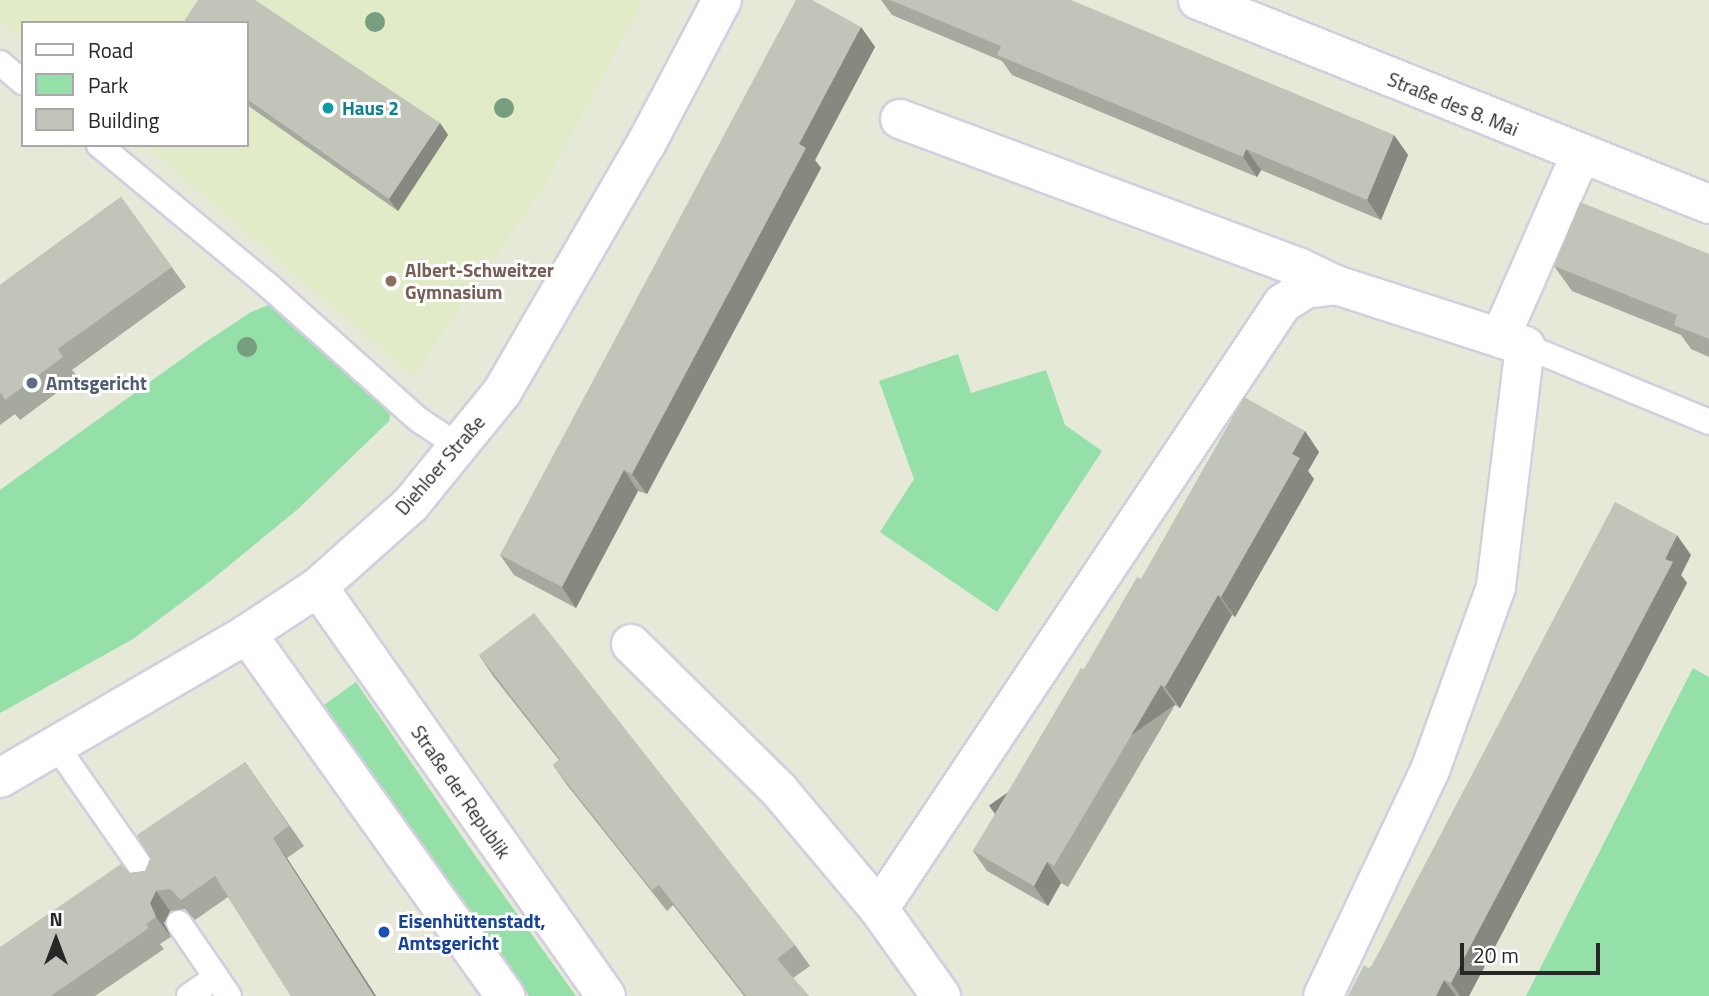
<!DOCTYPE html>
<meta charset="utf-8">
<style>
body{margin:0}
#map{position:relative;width:1709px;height:996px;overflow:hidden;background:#e6e9d8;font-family:"Titillium Web",sans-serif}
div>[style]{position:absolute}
.education>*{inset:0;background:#e1ebc7}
.green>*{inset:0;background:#95dfa9}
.roads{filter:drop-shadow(2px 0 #d5cde0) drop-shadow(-2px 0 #d5cde0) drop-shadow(0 2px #d5cde0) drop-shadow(0 -2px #d5cde0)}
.lane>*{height:24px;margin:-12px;padding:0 12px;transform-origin:12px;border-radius:12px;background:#fff}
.street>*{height:38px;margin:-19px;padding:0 19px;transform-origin:19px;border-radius:19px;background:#fff}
.secondary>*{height:38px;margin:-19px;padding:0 19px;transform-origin:19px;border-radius:19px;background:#fff}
.trees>*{width:20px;height:20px;margin:-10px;border-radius:50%;background:#769e7f}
.wall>*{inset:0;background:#a6a99e}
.shaded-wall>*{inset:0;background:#878981;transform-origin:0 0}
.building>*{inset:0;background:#c1c4b8}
.dots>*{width:19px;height:19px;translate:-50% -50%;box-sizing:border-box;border:4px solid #fff;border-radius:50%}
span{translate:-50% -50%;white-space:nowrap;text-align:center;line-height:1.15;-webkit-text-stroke:6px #fff;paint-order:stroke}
.street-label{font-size:19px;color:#272727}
.culture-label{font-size:19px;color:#0d838f;font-weight:700}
.left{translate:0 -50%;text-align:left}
.education-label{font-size:19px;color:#785e54;font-weight:700}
.service-label{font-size:19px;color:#4e5e75;font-weight:700}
.transit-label{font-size:19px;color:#164399;font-weight:700}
.legend{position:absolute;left:21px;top:21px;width:228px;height:126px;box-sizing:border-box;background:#fff;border:2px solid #a9a9a9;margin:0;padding:9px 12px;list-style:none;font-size:21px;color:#272727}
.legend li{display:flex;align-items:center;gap:14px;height:35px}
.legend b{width:35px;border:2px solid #a9a9a9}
.north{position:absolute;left:21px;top:905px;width:70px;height:70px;-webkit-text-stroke:5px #fff;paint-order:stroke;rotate:0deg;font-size:19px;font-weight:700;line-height:28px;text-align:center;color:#272727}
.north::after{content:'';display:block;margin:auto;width:24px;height:32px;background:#272727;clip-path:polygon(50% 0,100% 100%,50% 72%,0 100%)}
.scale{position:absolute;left:1460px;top:943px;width:140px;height:32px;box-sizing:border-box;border:4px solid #272727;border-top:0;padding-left:9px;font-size:21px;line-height:24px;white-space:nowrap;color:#272727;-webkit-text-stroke:5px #fff;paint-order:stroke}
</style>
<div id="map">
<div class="education">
<div style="clip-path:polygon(0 0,643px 0,545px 185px,413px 376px,145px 145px,247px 145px,247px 23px,23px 23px,23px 40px,0 20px)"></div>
</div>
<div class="green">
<div style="clip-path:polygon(274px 303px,391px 409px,389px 421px,298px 509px,209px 582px,133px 639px,0 713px,0 490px,204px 343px,251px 312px)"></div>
<div style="clip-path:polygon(958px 354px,971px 393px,1046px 370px,1065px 425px,1102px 451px,997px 612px,880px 532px,914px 479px,879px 381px)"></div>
<div style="clip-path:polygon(1693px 668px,1709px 677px,1709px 996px,1526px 996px)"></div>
<div style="clip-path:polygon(356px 682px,474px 854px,576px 996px,529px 996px,324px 705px)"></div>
</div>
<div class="roads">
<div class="lane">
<div style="left:0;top:63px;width:30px;rotate:40deg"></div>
<div style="left:99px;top:145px;width:221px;rotate:39.7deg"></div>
<div style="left:269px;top:286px;width:201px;rotate:41.8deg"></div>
<div style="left:419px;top:420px;width:47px;rotate:33.7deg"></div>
<div style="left:1525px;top:346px;width:199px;rotate:22.4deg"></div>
<div style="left:57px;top:747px;width:162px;rotate:55deg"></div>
<div style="left:179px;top:923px;width:65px;rotate:55.6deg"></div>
<div style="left:189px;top:996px;width:33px;rotate:-35deg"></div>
<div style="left:216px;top:977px;width:23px;rotate:56deg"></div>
</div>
<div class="street">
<div style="left:1198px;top:0;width:550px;rotate:21.76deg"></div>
<div style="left:900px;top:119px;width:425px;rotate:20.4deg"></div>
<div style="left:1298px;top:267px;width:42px;rotate:25.3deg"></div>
<div style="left:1500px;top:338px;width:199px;rotate:-66.3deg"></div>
<div style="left:631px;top:644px;width:208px;rotate:44.6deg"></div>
<div style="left:779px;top:790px;width:155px;rotate:50deg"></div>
<div style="left:941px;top:996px;width:107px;rotate:-125.5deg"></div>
<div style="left:879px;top:909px;width:727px;rotate:-56.33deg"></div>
<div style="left:1282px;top:304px;width:27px;rotate:-33deg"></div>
<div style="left:1305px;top:289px;width:31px;rotate:-7deg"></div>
<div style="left:1336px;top:285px;width:199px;rotate:17.9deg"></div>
<div style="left:1525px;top:346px;width:243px;rotate:96.9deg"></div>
<div style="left:1496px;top:587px;width:195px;rotate:109.8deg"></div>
<div style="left:1430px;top:770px;width:250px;rotate:115.3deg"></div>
</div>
<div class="secondary">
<div style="left:318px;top:587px;width:500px;rotate:54.85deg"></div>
<div style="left:247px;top:634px;width:445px;rotate:54.5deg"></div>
<div style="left:0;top:778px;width:286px;rotate:-30.2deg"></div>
<div style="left:247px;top:634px;width:85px;rotate:-33.5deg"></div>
<div style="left:318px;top:587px;width:125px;rotate:-41.7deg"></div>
<div style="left:411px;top:504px;width:144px;rotate:-50.9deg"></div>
<div style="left:502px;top:392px;width:287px;rotate:-59.9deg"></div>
<div style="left:646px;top:144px;width:163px;rotate:-62.2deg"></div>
</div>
</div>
<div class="trees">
<div style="left:375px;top:22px"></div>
<div style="left:504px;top:108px"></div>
<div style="left:247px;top:347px"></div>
</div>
<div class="wall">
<div style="clip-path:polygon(881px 0,890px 0,1394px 135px,1408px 155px,1381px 220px,1261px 170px,1257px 177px,1012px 75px,1002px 61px,892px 15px)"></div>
<div style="clip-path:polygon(247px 23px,440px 123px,448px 135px,398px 211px,247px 105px)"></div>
<div style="clip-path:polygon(861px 27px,875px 47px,815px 160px,821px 168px,647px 494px,638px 491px,576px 608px,514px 575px,500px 555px)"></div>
<div style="clip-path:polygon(121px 197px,186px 287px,72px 370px,78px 377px,20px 420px,15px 414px,0 425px,0 285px)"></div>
<div style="clip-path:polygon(1709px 254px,1709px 357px,1691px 349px,1681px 335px,1572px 291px,1554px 266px)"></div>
<div style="clip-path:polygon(1305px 431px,1319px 452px,1308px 471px,1314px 479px,1235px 617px,1232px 615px,1180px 708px,1175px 705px,1068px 887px,1061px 883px,1048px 906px,987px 871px,973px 851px,1141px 579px)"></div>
<div style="clip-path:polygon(1691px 555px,1681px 575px,1687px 583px,1469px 996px,1348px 996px)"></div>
<div style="clip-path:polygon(479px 655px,795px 945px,810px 966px,793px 978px,809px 996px,744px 996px,673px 905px,667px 911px,567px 785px,553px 765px,559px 760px,493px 676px)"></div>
<div style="clip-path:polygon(245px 762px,304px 846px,287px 858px,376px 996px,291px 996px,228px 897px,195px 920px,185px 909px,170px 911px,164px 923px,171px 937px,160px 944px,164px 949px,95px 996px,0 996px,130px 873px,145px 871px)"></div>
</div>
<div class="shaded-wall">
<div style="clip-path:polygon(861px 27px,875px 47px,815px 160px,821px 168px,647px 494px,632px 474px,799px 144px)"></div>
<div style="clip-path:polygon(440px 123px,448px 135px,398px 211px,389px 199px)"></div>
<div style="clip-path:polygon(1394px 135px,1408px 155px,1381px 220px,1367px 200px)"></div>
<div style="clip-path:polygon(1246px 149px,1261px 170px,1257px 177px,1243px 157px)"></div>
<div style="clip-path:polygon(1305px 431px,1319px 452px,1308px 471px,1314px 479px,1235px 617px,1221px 597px,1292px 454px)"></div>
<div style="clip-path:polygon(624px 470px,638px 491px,576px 608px,562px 587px)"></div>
<div style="clip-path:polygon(1677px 535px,1691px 555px,1681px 575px,1687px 583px,1469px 996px,1460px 996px,1451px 983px)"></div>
<div style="clip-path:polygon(1218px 595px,1232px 615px,1180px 708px,1165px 687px)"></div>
<div style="left:1161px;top:685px;width:24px;height:210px;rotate:55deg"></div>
<div style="clip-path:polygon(273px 838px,287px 858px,376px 996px,374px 996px)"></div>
<div style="clip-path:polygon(1047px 862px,1061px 883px,1048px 906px,1034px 886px)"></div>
<div style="clip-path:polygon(156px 891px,170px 911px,164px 923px,171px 937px,156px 917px,150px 903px)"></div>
<div style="clip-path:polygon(1444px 980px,1456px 996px,1436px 996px)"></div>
</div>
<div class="building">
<div style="clip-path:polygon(198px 0,255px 0,440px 123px,389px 199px,247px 99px,247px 23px,183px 23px)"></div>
<div style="clip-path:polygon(796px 0,812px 0,861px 27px,799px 144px,806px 148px,632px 474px,624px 470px,562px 587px,500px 555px)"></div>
<div style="clip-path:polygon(890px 0,1071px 0,1394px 135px,1367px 200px,1246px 149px,1243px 157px,997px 55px,1001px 46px)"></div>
<div style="clip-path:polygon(121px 197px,172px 267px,58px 349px,63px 357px,5px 400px,1px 393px,0 394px,0 285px)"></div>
<div style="clip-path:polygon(1580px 202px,1709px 254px,1709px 339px,1674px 325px,1677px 315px,1554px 266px)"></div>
<div style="clip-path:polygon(1244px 397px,1305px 431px,1292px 454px,1300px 458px,1221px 597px,1218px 595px,1165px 687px,1161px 685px,1054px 866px,1047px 862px,1034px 886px,973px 851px,1081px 668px,1084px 669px,1137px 577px,1141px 579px)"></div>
<div style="clip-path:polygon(1615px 502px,1677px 535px,1665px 559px,1673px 562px,1451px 983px,1444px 980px,1436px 996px,1348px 996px,1364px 965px,1370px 969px)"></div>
<div style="clip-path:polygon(534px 613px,795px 945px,777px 959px,809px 996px,746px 996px,659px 885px,652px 890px,553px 765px,560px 759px,479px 655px)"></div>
<div style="clip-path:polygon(245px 762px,289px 826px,273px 838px,374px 996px,291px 996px,215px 876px,181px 900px,170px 889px,156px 891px,150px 903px,156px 917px,146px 924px,149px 928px,51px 996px,0 996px,0 947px,121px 864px,130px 873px,145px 871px,150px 858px,137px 835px)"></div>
</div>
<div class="dots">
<div style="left:328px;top:108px;background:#0f9aa8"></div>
<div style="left:391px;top:281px;background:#8d6e63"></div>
<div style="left:32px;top:383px;background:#5c6f8a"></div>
<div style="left:384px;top:932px;background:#1a4fb4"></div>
</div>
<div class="street-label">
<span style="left:1453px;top:104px;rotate:22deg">Straße des 8. Mai</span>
<span style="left:440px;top:465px;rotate:-49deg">Diehloer Straße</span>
<span style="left:461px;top:792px;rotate:55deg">Straße der Republik</span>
</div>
<div class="culture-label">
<span class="left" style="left:342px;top:108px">Haus 2</span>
</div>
<div class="education-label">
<span class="left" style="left:405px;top:281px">Albert-Schweitzer<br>Gymnasium</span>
</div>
<div class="service-label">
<span class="left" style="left:46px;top:383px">Amtsgericht</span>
</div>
<div class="transit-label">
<span class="left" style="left:398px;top:932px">Eisenhüttenstadt,<br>Amtsgericht</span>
</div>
<ul class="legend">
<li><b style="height:9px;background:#fff"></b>Road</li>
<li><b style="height:19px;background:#95dfa9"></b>Park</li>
<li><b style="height:19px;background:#c1c4b8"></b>Building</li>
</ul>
<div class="north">N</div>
<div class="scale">20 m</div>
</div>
